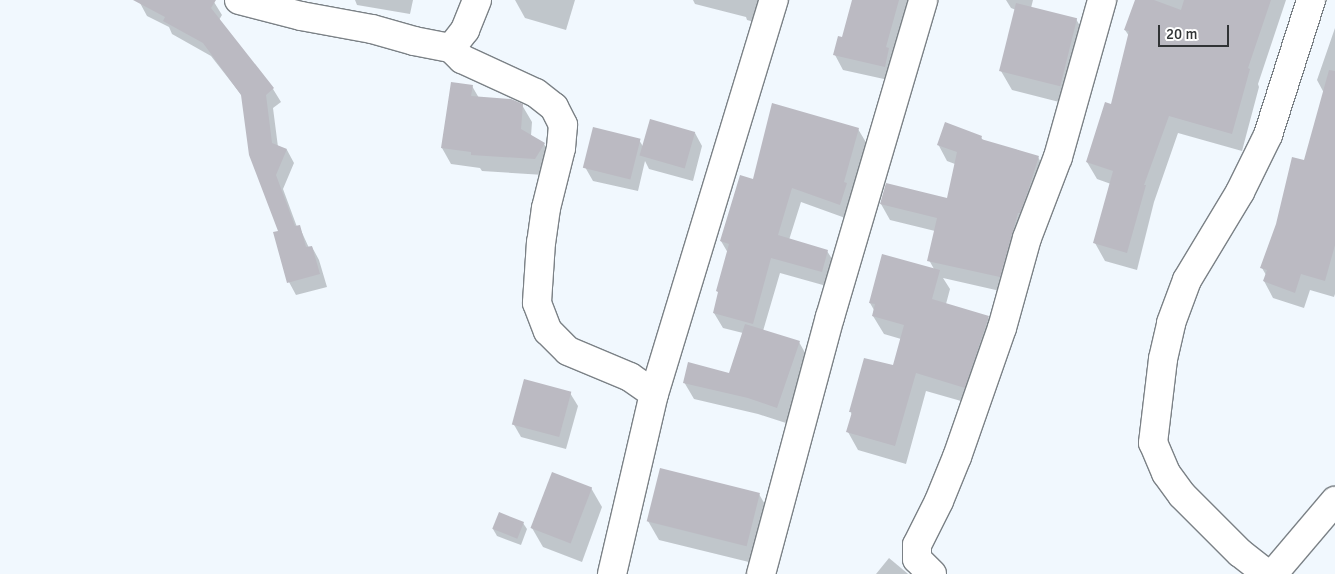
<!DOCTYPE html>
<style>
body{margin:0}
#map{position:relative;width:1335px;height:574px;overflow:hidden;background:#f1f8fe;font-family:Signika,sans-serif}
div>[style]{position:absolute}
.shadow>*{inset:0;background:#0003}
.building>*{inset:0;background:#bbbac2;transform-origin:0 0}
.roads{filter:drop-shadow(1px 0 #7b8186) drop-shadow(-1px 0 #7b8186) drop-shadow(0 1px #7b8186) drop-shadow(0 -1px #7b8186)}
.minor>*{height:28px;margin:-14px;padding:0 14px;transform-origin:14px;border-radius:14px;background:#fff}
span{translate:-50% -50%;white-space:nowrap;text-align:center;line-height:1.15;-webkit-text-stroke:4.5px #fff;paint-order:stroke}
.scale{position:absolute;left:1158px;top:25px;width:71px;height:22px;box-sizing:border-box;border:2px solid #303335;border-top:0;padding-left:6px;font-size:15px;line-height:18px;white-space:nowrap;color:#303335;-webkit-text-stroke:4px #fff;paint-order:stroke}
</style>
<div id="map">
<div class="shadow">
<div style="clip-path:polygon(141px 0,210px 0,214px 2px,222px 15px,219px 20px,273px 89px,281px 102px,273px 108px,278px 147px,287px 150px,294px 163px,283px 189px,297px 227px,299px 226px,309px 248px,312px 247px,319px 260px,327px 287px,296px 295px,289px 282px,279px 232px,243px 97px,211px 56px,172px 34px,169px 27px,147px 16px,140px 3px)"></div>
<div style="clip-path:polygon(355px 0,413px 0,410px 14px,357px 5px)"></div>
<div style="clip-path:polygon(515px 0,575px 0,566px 30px,525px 18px)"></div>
<div style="clip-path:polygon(693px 0,773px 0,765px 25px,747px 20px,746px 17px,695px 4px)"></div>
<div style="clip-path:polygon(853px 0,912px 0,893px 81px,843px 70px,835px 55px,843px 38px)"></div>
<div style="clip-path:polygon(1006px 0,1033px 0,1031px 8px,1076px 19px,1087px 38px,1071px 105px,1012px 90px,1001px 71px,1016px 10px,1011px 8px)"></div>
<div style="clip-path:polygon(1136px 0,1286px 0,1258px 84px,1259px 87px,1242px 151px,1178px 133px,1154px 202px,1137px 270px,1105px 261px,1095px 243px,1111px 184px,1097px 179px,1087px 162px,1112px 106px,1129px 36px,1125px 30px)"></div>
<div style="clip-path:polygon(1335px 28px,1335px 294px,1334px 297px,1310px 290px,1304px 308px,1273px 298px,1264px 281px,1266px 275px,1262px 268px,1305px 161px,1324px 93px,1317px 80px)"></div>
<div style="clip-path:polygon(472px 86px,479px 98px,522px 105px,532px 122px,531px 136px,544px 144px,554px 160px,544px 175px,482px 171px,480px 168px,451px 164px,442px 148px)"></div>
<div style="clip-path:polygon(858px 129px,867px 144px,848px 219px,801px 202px,789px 240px,827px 251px,836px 265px,830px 287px,780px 273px,763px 331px,799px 342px,808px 358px,786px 423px,758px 414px,694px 399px,684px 382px,730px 374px,743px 333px,723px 328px,714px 313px,728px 253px,721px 241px,754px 180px)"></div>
<div style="clip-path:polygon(695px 133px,702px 146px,693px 181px,649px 169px,645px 161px,638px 191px,593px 181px,585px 167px,639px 140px,644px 148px)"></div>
<div style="clip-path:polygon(981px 137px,984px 142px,1038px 157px,1047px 174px,1009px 293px,943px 278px,950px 289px,946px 304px,988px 317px,999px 335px,975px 405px,926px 391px,906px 464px,858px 450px,848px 432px,852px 415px,850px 411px,894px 366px,901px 339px,884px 334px,873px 316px,874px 310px,870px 303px,934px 269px,929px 260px,935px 231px,890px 220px,881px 204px,948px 199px,955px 164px,947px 161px,938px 144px)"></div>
<div style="clip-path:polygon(570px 393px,578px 406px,566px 449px,521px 437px,513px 423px)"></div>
<div style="clip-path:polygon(591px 488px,602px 507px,582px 562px,543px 547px,532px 528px)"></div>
<div style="clip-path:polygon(759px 494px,770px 513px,757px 564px,659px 540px,648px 521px)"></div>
<div style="clip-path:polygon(523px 523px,527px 529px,521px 545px,497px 536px,493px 529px)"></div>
<div style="clip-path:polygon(889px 558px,907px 573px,908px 574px,876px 574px)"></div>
</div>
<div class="building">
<div style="clip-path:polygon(133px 0,216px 0,211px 8px,274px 88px,266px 95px,272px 143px,287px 149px,276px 175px,295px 226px,300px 225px,306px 247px,312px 246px,320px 274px,287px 283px,273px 232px,278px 231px,249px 155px,241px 95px,203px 43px,163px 21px,165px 17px)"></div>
<div style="clip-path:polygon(852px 0,899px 0,886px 47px,889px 48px,885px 67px,833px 55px,838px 36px,842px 37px)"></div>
<div style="clip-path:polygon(1135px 0,1154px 0,1181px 10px,1184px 0,1271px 0,1248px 68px,1250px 69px,1232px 134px,1169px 116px,1144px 185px,1146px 185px,1127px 253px,1093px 243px,1113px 171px,1086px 162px,1105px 102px,1111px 104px,1129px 31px,1124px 30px)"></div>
<div style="left:1016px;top:3px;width:63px;height:70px;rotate:14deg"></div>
<div style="clip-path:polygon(1329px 70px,1335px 71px,1335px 245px,1325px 281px,1301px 274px,1295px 293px,1263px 281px,1267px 270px,1260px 268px,1276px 224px,1292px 157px,1304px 160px)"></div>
<div style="clip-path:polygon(451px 82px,473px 85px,471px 96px,511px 99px,523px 104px,521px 129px,545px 143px,535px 159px,471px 155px,471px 152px,441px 148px)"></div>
<div style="clip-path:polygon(772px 103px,859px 128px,844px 182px,847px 183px,840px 205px,792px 188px,778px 235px,828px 250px,822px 272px,771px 258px,753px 324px,713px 313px,718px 292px,716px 291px,729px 244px,720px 241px,740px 175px,753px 179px)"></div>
<div style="left:650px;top:119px;width:47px;height:38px;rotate:16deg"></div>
<div style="clip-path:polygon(945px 122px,982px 136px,981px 139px,1039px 156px,1028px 191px,1020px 213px,1018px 213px,1000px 277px,927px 261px,937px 218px,880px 204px,886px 183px,947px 198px,957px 152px,937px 145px)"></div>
<div style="left:593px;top:127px;width:49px;height:42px;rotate:14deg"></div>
<div style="clip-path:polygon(882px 254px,940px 270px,932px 299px,989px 316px,965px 388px,916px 373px,895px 446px,846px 432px,852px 412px,849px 412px,864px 358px,893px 365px,904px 325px,872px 316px,875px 304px,869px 303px)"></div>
<div style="clip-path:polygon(745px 324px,800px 341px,777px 408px,748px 398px,683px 383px,688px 362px,729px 373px)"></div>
<div style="left:524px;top:379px;width:49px;height:47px;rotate:15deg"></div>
<div style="left:660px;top:468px;width:103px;height:55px;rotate:14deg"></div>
<div style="left:552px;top:472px;width:43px;height:60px;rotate:21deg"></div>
<div style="left:499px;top:512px;width:27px;height:18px;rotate:22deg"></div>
</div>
<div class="roads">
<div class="minor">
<div style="left:239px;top:0;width:64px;rotate:14.5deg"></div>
<div style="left:301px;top:16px;width:72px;rotate:10.4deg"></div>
<div style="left:372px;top:29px;width:44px;rotate:15.9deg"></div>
<div style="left:414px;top:41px;width:38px;rotate:11deg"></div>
<div style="left:451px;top:48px;width:23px;rotate:-52deg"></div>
<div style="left:465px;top:30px;width:32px;rotate:-68deg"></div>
<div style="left:451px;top:48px;width:16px;rotate:45deg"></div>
<div style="left:462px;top:59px;width:81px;rotate:24.7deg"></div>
<div style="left:536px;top:93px;width:23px;rotate:38deg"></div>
<div style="left:554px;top:107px;width:20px;rotate:63deg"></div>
<div style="left:563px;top:125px;width:23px;rotate:95deg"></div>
<div style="left:561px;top:148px;width:62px;rotate:104deg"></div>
<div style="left:546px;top:208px;width:34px;rotate:98deg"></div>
<div style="left:541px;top:242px;width:61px;rotate:93.8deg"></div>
<div style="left:537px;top:303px;width:30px;rotate:69deg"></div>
<div style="left:548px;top:331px;width:28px;rotate:45deg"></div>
<div style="left:568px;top:351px;width:67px;rotate:22.8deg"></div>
<div style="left:630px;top:377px;width:29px;rotate:35deg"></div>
<div style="left:612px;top:574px;width:185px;rotate:-76.9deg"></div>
<div style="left:654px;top:394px;width:412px;rotate:-73.1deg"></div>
<div style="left:761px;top:574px;width:266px;rotate:-75deg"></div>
<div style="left:830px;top:317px;width:330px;rotate:-73.6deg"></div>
<div style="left:932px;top:574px;width:21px;rotate:-135deg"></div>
<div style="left:917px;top:559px;width:14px;rotate:-90deg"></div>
<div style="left:917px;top:545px;width:49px;rotate:-63.4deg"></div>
<div style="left:939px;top:501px;width:48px;rotate:-67.8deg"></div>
<div style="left:957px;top:457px;width:137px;rotate:-70.8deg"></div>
<div style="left:1002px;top:328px;width:93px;rotate:-74.5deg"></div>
<div style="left:1027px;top:238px;width:87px;rotate:-69.1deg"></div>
<div style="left:1058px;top:157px;width:163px;rotate:-74.3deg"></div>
<div style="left:1267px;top:574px;width:34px;rotate:-142deg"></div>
<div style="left:1240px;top:553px;width:82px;rotate:-135deg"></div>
<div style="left:1182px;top:495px;width:27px;rotate:-126deg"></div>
<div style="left:1166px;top:473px;width:33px;rotate:-113deg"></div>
<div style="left:1153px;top:443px;width:85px;rotate:-83.2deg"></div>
<div style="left:1163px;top:359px;width:37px;rotate:-77deg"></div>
<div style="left:1171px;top:323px;width:46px;rotate:-69.6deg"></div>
<div style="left:1187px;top:280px;width:103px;rotate:-58.9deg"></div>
<div style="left:1240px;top:192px;width:64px;rotate:-63.8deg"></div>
<div style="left:1268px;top:135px;width:142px;rotate:-72.3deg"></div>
<div style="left:1273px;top:574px;width:96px;rotate:-49.7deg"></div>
</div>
</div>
<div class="scale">20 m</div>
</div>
